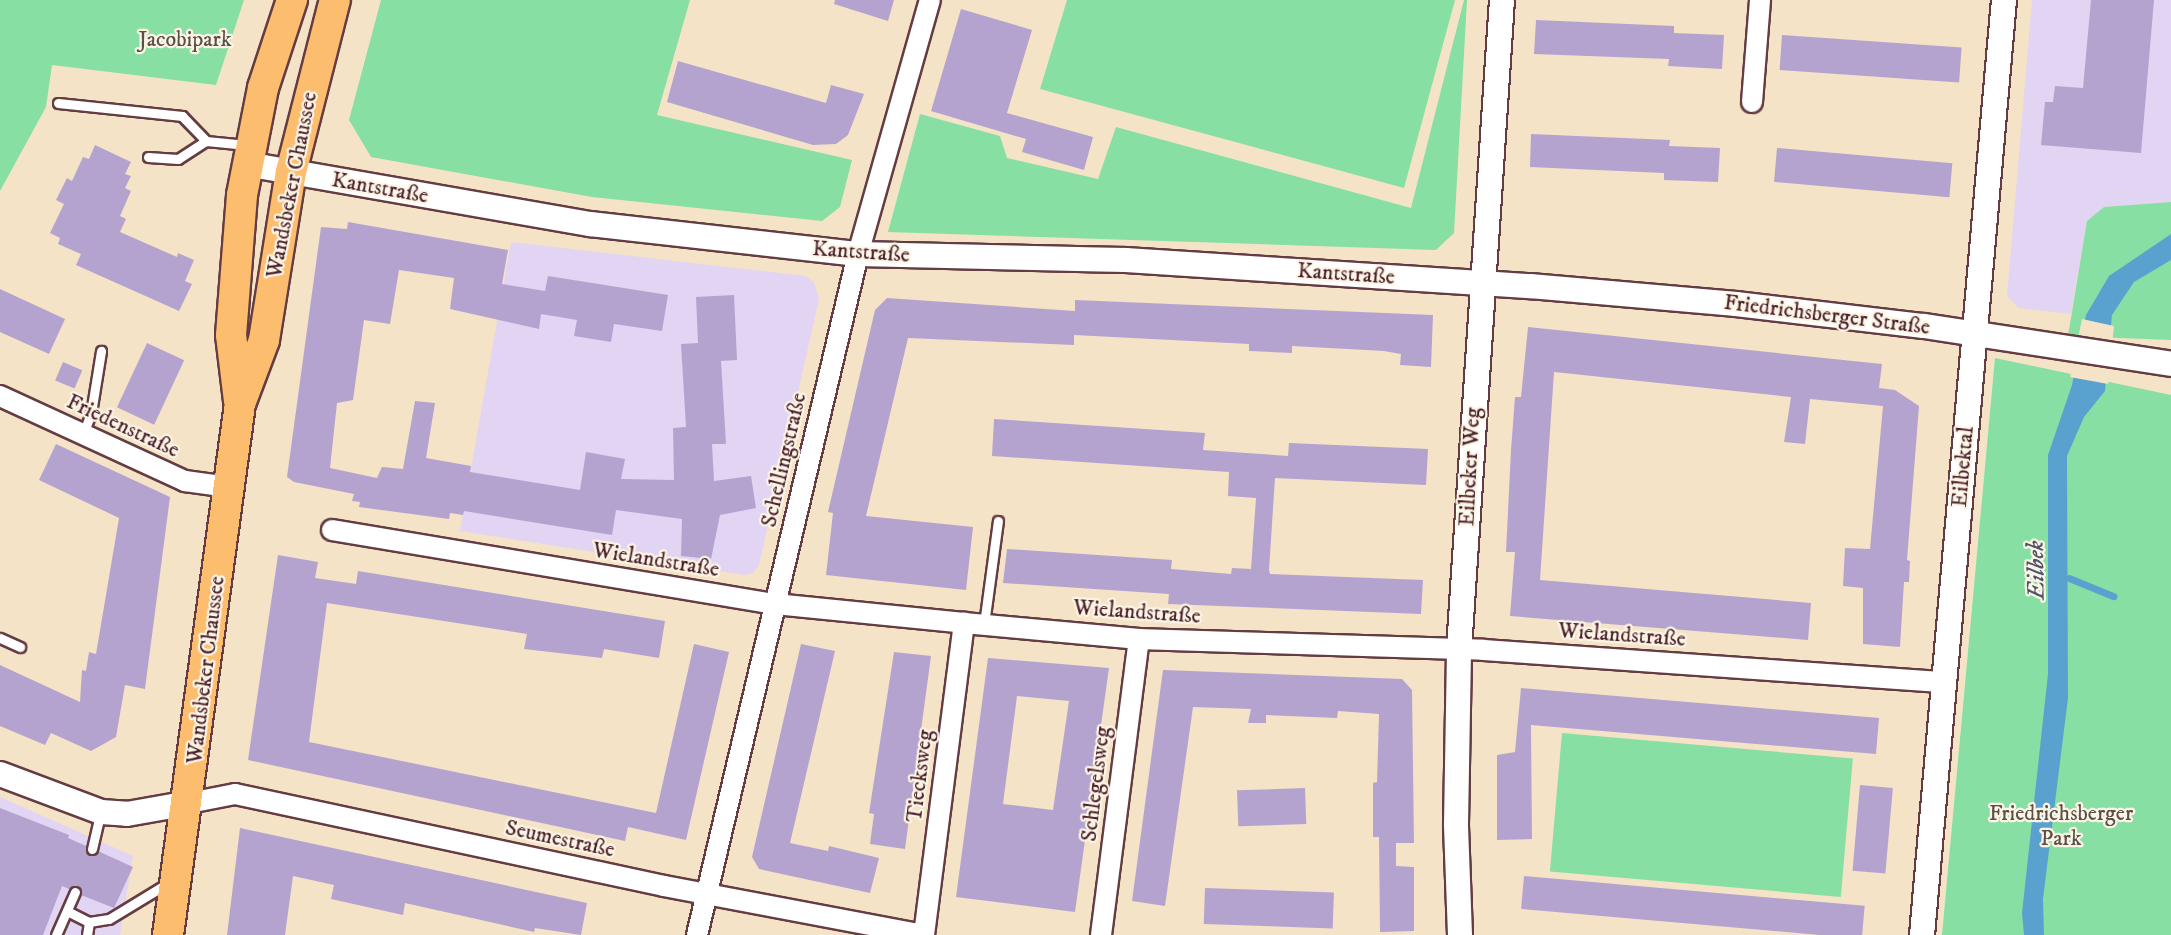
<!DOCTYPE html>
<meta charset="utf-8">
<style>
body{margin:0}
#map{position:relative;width:2171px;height:935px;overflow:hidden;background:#f4e3c7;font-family:"IM FELL DW Pica",serif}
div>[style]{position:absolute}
.built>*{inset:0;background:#e2d4f3}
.green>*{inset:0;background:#88dfa3;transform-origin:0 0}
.water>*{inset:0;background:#59a2d0}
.pier>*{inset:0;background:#f4e3c7}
.stream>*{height:7px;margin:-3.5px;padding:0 3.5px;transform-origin:3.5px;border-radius:3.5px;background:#59a2d0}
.building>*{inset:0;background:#b5a3cf;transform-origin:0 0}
.roads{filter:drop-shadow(2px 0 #643c42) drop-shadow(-2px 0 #643c42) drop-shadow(0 2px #643c42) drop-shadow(0 -2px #643c42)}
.service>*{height:9px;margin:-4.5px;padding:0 4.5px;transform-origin:4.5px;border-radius:4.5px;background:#fff}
.minor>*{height:20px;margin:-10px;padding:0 10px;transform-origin:10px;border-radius:10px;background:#fff}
.tertiary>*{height:24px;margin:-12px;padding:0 12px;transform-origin:12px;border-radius:12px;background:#fff}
.primary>*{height:30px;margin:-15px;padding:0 15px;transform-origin:15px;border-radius:15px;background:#fcbd6f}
span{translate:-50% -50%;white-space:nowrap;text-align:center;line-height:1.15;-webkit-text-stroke:4.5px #fcf5e5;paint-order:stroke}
.park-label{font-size:22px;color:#5a4f49}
.street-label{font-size:22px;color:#4a1f2b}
.water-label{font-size:24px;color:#50536d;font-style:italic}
</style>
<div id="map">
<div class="built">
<div style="clip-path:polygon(2032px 0,2171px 0,2171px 202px,2104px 207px,2087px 221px,2071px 314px,2019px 308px,2007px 296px)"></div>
<div style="clip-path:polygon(511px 242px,805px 276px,814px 282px,819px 299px,759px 565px,753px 573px,744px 575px,460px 531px)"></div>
<div style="clip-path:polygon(0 797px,133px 856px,120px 935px,0 935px)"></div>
</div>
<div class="green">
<div style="clip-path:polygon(0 0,244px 0,216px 85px,52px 65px,46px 107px,0 191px)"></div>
<div style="clip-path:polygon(381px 0,690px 0,657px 115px,852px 160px,840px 207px,822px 221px,592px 197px,371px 157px,349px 120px)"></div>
<div style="clip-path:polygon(1067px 0,1455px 0,1404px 188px,1040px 89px)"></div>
<div style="clip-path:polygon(1464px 0,1467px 0,1454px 233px,1436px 250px,888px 232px,920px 114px,1000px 136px,1007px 158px,1098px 179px,1116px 127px,1411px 208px)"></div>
<div style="clip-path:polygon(2171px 202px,2171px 340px,2068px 336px,2087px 221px,2104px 207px)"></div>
<div style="clip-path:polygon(1995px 358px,2171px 395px,2171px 935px,1942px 935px)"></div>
<div style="left:1562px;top:733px;width:292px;height:139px;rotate:5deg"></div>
</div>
<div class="water">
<div style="clip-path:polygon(2171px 234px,2171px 260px,2134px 282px,2112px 315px,2105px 391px,2084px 417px,2067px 456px,2068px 698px,2043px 899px,2044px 935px,2024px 935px,2022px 913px,2048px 674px,2048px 455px,2072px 385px,2086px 315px,2109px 276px)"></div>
</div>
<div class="pier">
<div style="clip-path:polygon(2082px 319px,2114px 326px,2108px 384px,2070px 377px)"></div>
</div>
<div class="stream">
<div style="left:2069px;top:578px;width:48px;rotate:22.2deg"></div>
</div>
<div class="building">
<div style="clip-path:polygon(835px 0,894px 0,888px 21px,834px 4px)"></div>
<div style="clip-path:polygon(2091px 0,2154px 0,2141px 153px,2041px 145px,2045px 102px,2053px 102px,2055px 86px,2083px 88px)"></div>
<div style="clip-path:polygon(961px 9px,1032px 30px,1007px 113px,1093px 137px,1084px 170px,1022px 152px,1026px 139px,931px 111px)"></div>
<div style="clip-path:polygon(1536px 20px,1674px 26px,1674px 33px,1724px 35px,1722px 69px,1668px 66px,1669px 59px,1534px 54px)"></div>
<div style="left:1782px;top:35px;width:180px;height:35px;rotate:4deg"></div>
<div style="clip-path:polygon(678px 61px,826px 103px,831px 85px,864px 94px,848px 135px,836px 144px,813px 145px,667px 102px)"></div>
<div style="clip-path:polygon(1531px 134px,1670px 140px,1669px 146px,1720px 148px,1718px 182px,1664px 180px,1664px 173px,1530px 167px)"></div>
<div style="clip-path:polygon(95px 145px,131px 162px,125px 174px,131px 176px,125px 188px,131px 191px,120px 216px,126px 219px,120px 232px,177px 257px,178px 253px,194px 260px,185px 281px,192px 284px,179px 311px,76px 265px,81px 254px,58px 244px,60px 238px,50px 233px,64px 204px,56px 200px,67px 178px,72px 181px,83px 157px,89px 159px)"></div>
<div style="left:1777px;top:148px;width:176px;height:34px;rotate:5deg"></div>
<div style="clip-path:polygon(348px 222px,508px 250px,502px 284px,545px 291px,548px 276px,668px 295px,662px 331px,614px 324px,611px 342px,574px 336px,577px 320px,541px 314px,539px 329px,450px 309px,454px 278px,399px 270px,390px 324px,364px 320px,353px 400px,337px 403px,330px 468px,377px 478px,382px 467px,403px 469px,415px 401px,435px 403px,426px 458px,471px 466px,470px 472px,580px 490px,586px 452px,625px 459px,621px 479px,674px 480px,673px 428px,686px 427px,681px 344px,698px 343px,696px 297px,734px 295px,737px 360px,721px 361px,726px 444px,712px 444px,714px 481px,751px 476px,756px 508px,720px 515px,711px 559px,681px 556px,682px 519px,616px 510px,612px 535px,464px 511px,463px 515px,450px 513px,449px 519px,359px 507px,360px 502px,352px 501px,354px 494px,294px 482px,287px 477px,321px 227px,347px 229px)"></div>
<div style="clip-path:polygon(0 289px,65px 319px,49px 354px,0 332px)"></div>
<div style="clip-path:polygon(887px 298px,1075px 311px,1075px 300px,1433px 315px,1431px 367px,1400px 365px,1401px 354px,1384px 351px,1292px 346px,1292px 353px,1249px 351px,1249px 344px,1074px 335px,1074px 345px,908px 338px,866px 516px,973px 527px,966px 590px,826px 575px,833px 513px,828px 512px,875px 310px)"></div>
<div style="clip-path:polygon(1528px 327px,1882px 364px,1879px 388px,1895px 390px,1919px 406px,1907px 560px,1910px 561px,1909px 582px,1904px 582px,1900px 647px,1863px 644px,1863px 588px,1843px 586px,1845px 548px,1870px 549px,1883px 406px,1810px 399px,1805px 444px,1784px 442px,1791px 397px,1554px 372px,1540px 580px,1811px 603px,1808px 640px,1510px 616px,1515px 552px,1506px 552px,1511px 450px,1515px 397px,1521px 397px)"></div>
<div style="left:147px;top:343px;width:41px;height:71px;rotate:25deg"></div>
<div style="left:63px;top:362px;width:21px;height:20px;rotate:23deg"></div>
<div style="clip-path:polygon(994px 419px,1205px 433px,1203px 450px,1288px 456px,1289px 443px,1428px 449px,1426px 485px,1275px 478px,1269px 570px,1270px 574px,1423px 580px,1421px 614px,1168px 604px,1169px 594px,1003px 583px,1007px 549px,1172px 560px,1171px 569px,1231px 574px,1232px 568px,1251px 569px,1256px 498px,1228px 496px,1229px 472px,992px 456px)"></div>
<div style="clip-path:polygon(56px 444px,170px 497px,145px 689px,125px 685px,116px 737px,91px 751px,51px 733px,45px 745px,0 726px,0 665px,80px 702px,82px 670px,86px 671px,89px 652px,96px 654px,119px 518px,39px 480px)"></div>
<div style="clip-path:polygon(278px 555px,318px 562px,315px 578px,356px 584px,358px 571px,665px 621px,659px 658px,604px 649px,602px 658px,524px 649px,527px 634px,327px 603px,309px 742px,656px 813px,694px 644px,729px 652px,686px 840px,628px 827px,625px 841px,248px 760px)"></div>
<div style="clip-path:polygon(801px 644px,835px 651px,790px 843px,828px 851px,829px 846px,879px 858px,870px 893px,759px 869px,752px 857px)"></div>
<div style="clip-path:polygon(894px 652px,931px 656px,905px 849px,870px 844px,874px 814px,869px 813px)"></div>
<div style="clip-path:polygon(evenodd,988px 658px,1109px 668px,1075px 912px,956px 897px,988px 658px,1017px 696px,1069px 701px,1053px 810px,1003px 804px,1017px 696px)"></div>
<div style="clip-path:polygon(1163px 670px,1402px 679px,1412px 690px,1414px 843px,1396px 843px,1396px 866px,1414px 867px,1414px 931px,1380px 932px,1379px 837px,1373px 837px,1373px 783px,1377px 782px,1379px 714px,1338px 711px,1337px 718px,1266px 715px,1266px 723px,1248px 723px,1251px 709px,1193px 707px,1165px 906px,1132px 901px)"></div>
<div style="clip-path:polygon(1521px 688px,1879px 718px,1876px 754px,1531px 725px,1532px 839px,1497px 840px,1497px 755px,1515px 752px)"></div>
<div style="left:1860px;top:785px;width:33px;height:86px;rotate:5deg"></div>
<div style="left:1305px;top:788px;width:36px;height:68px;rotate:88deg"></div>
<div style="clip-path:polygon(0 808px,69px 835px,68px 838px,86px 846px,90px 855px,98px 851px,133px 867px,114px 908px,81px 895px,77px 886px,69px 889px,62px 886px,43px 935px,0 935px)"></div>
<div style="clip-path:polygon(240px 828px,587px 903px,581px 935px,535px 928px,534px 932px,405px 903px,403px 915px,331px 899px,334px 885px,293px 876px,285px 935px,227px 935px)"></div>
<div style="left:1524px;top:876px;width:342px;height:33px;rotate:5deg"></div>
<div style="left:1205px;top:888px;width:129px;height:36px;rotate:2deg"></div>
</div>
<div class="roads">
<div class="service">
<div style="left:58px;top:103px;width:125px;rotate:6deg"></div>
<div style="left:182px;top:116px;width:35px;rotate:46deg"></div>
<div style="left:148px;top:157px;width:30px;rotate:4deg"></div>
<div style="left:178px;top:159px;width:33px;rotate:-33deg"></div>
<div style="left:206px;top:141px;width:41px;rotate:5.6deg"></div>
<div style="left:83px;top:434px;width:22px;rotate:-69deg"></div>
<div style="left:91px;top:413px;width:63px;rotate:-80.8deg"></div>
<div style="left:984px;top:624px;width:104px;rotate:-82.3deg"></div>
<div style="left:0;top:638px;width:22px;rotate:24deg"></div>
<div style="left:92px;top:849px;width:36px;rotate:-77deg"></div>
<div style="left:67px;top:911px;width:25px;rotate:27deg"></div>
<div style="left:89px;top:922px;width:20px;rotate:-9deg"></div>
<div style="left:109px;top:919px;width:69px;rotate:-31.4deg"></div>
<div style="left:56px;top:935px;width:47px;rotate:-66.2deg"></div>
<div style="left:87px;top:935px;width:13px;rotate:-81deg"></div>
</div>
<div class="minor">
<div style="left:1752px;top:102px;width:102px;rotate:-85.5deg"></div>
<div style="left:0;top:396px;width:204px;rotate:24.7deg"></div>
<div style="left:185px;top:481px;width:44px;rotate:7.8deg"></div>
<div style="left:332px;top:530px;width:449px;rotate:9.5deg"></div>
<div style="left:775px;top:604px;width:190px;rotate:5.7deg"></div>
<div style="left:964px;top:623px;width:176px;rotate:5.2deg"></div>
<div style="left:1139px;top:639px;width:344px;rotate:1.8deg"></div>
<div style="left:1483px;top:650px;width:463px;rotate:4deg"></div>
<div style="left:189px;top:803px;width:47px;rotate:-11.1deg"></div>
<div style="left:235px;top:794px;width:439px;rotate:12.1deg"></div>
<div style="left:664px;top:886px;width:264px;rotate:10.7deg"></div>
<div style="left:697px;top:935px;width:700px;rotate:-76.7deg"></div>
<div style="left:858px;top:254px;width:264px;rotate:-74.2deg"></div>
<div style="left:924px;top:935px;width:315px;rotate:-82.7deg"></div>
<div style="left:1101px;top:935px;width:298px;rotate:-82.7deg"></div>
</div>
<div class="tertiary">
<div style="left:246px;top:164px;width:349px;rotate:9.9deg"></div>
<div style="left:590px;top:224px;width:270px;rotate:6.4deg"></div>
<div style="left:858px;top:254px;width:268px;rotate:1.3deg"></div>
<div style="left:1126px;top:260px;width:405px;rotate:3.7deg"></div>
<div style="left:1530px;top:286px;width:207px;rotate:5deg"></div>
<div style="left:1736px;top:304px;width:189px;rotate:6.7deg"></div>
<div style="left:1924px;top:326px;width:250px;rotate:8.7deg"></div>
<div style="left:0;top:774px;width:108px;rotate:20.6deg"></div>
<div style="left:101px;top:812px;width:26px;rotate:4deg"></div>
<div style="left:127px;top:814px;width:63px;rotate:-10.1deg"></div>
<div style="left:1460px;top:935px;width:111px;rotate:-92.1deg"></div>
<div style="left:1456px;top:824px;width:175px;rotate:-89deg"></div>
<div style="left:1459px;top:649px;width:650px;rotate:-86.21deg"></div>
<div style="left:1922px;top:935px;width:939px;rotate:-84.99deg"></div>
</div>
<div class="primary">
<div style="left:239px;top:401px;width:66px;rotate:-96.9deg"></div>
<div style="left:231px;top:335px;width:140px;rotate:-85.5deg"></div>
<div style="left:242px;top:195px;width:109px;rotate:-78.9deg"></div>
<div style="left:263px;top:88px;width:93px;rotate:-71.8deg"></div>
<div style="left:168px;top:935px;width:536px;rotate:-82.28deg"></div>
<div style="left:240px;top:404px;width:68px;rotate:-69.4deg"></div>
<div style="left:264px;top:340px;width:170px;rotate:-80.9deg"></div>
<div style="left:291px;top:172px;width:178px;rotate:-75.7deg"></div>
</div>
</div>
<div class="park-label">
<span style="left:185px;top:40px">Jacobipark</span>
<span style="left:2061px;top:826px">Friedrichsberger<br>Park</span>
</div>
<div class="street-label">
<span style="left:292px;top:185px;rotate:-79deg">Wandsbeker Chaussee</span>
<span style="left:380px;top:188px;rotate:10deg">Kantstraße</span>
<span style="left:861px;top:252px;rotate:4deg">Kantstraße</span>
<span style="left:1346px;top:274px;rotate:4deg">Kantstraße</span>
<span style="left:1827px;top:315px;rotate:7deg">Friedrichsberger Straße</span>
<span style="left:123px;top:426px;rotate:25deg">Friedenstraße</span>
<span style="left:784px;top:460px;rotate:-77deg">Schellingstraße</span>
<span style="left:1470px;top:467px;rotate:-87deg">Eilbeker Weg</span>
<span style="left:1963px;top:467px;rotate:-85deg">Eilbektal</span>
<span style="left:656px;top:560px;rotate:9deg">Wielandstraße</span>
<span style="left:1137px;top:612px;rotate:4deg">Wielandstraße</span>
<span style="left:1622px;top:635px;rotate:4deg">Wielandstraße</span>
<span style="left:206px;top:670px;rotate:-83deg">Wandsbeker Chaussee</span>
<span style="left:920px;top:776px;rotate:-83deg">Tiecksweg</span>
<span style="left:1096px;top:784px;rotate:-83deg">Schlegelsweg</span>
<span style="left:560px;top:839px;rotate:12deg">Seumestraße</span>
</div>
<div class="water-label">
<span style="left:2037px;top:570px;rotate:-91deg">Eilbek</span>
</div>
</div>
